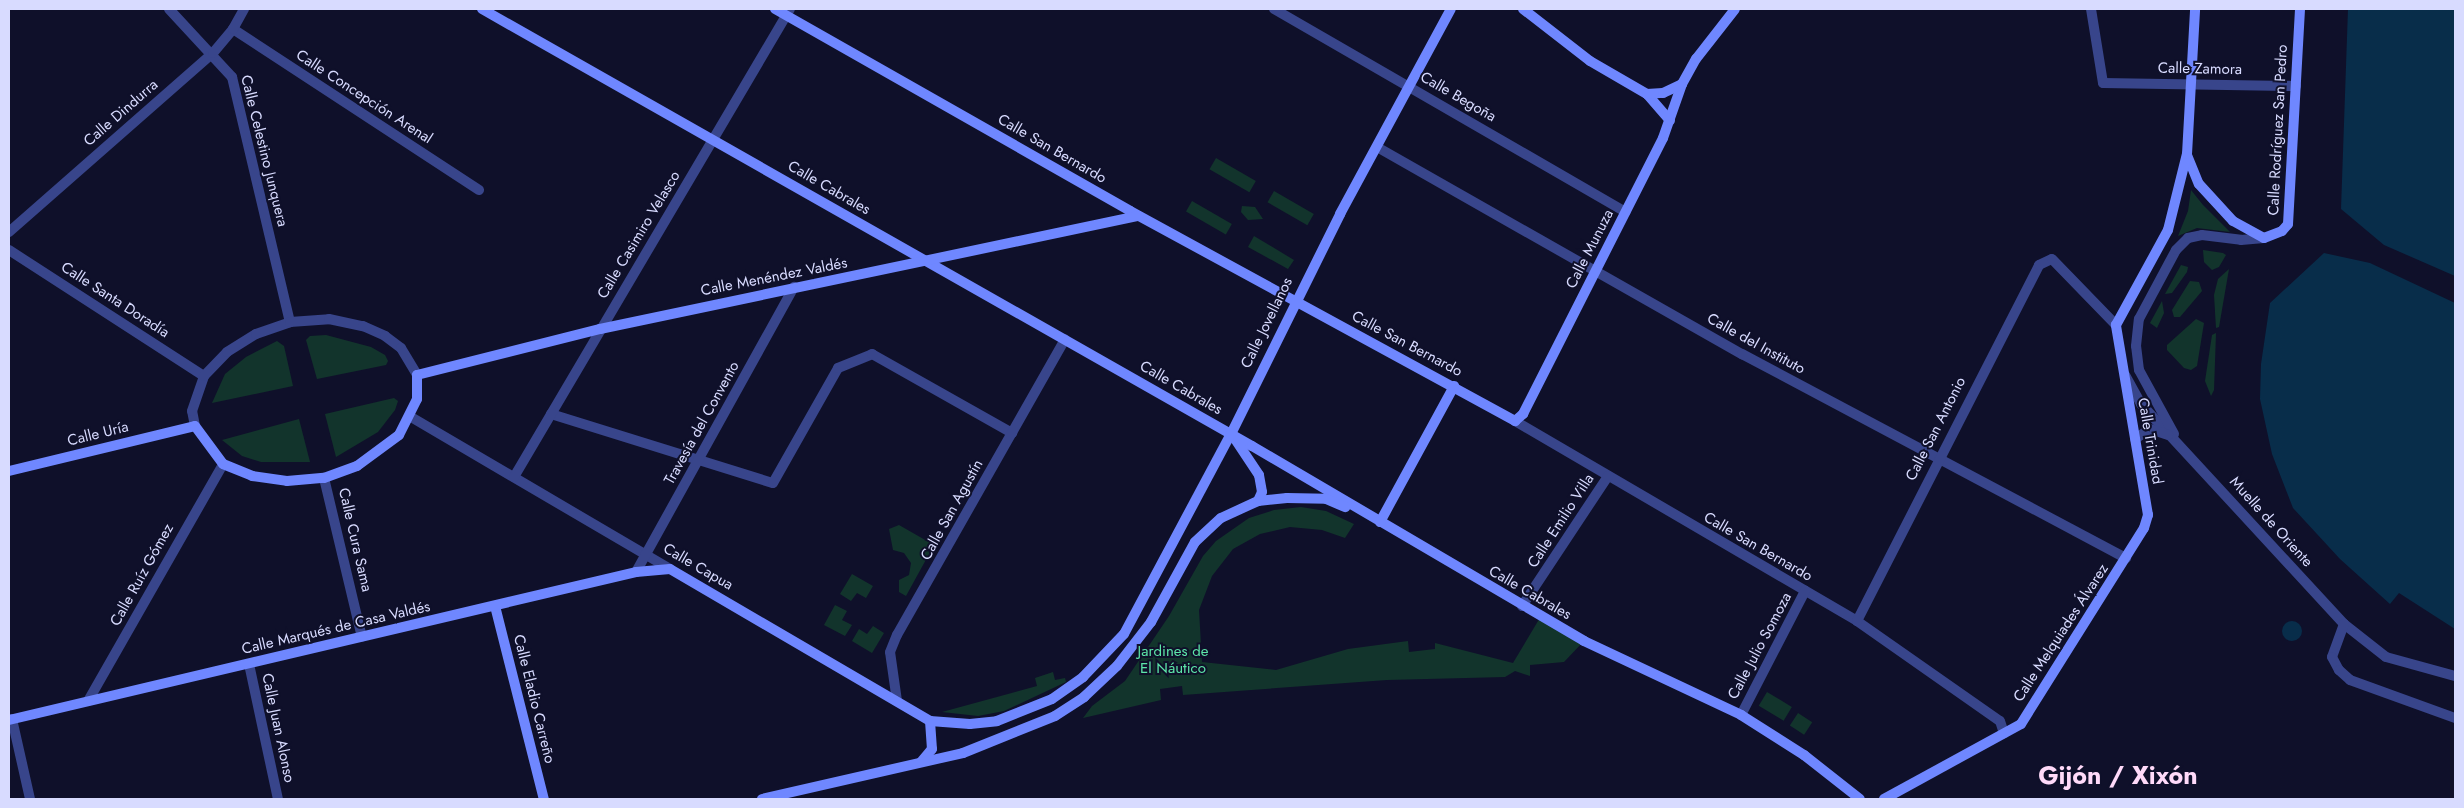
<!DOCTYPE html>
<meta charset="utf-8">
<style>
body{margin:0}
#map{position:relative;width:2464px;height:808px;overflow:hidden;background:#0f102a;font-family:Jost,sans-serif}
div>[style]{position:absolute}
.green>*{inset:0;background:#12342c;transform-origin:0 0}
.water>*{inset:0;background:#082d4a}
.round{border-radius:50%}
.street>*{height:10px;margin:-5px;padding:0 5px;transform-origin:5px;border-radius:5px;background:#38458b}
.secondary>*{height:10px;margin:-5px;padding:0 5px;transform-origin:5px;border-radius:5px;background:#6f87ff}
span{translate:-50% -50%;white-space:nowrap;text-align:center;line-height:1.15;-webkit-text-stroke:4px #0f102a;paint-order:stroke}
.street-label{font-size:15px;color:#d8dbff}
.park-label{font-size:15px;color:#5de6a9}
.town-label{font-size:25px;color:#ffdaf9;font-weight:700}
.frame{position:absolute;inset:0;border:10px solid #d8dbff;pointer-events:none}
</style>
<div id="map">
<div class="green">
<div style="left:1216px;top:158px;width:46px;height:13px;rotate:30deg"></div>
<div style="clip-path:polygon(2191px 190px,2203px 205px,2230px 232px,2197px 228px,2178px 236px,2188px 211px)"></div>
<div style="left:1274px;top:191px;width:46px;height:13px;rotate:30deg"></div>
<div style="left:1192px;top:201px;width:46px;height:12px;rotate:30deg"></div>
<div style="clip-path:polygon(1242px 206px,1255px 207px,1263px 219px,1248px 220px,1241px 212px)"></div>
<div style="clip-path:polygon(1254px 236px,1294px 260px,1288px 269px,1248px 247px)"></div>
<div style="clip-path:polygon(2203px 250px,2223px 253px,2226px 255px,2219px 267px,2212px 270px,2204px 262px)"></div>
<div style="clip-path:polygon(2181px 265px,2188px 267px,2187px 272px,2172px 293px,2165px 294px)"></div>
<div style="clip-path:polygon(2229px 269px,2219px 327px,2216px 328px,2214px 295px,2218px 279px)"></div>
<div style="clip-path:polygon(2190px 281px,2199px 282px,2202px 291px,2180px 317px,2174px 317px,2172px 310px)"></div>
<div style="clip-path:polygon(2162px 301px,2164px 313px,2157px 328px,2150px 323px)"></div>
<div style="clip-path:polygon(2196px 319px,2204px 323px,2197px 366px,2191px 370px,2184px 368px,2167px 350px,2167px 345px)"></div>
<div style="clip-path:polygon(2216px 333px,2214px 390px,2211px 396px,2205px 381px,2212px 335px)"></div>
<div style="clip-path:polygon(326px 335px,371px 347px,385px 355px,388px 361px,386px 365px,317px 379px,306px 340px,310px 336px)"></div>
<div style="clip-path:polygon(277px 341px,284px 346px,293px 386px,212px 403px,225px 374px,246px 357px)"></div>
<div style="clip-path:polygon(394px 398px,398px 401px,395px 410px,378px 432px,336px 457px,325px 414px)"></div>
<div style="clip-path:polygon(299px 419px,310px 462px,261px 462px,242px 456px,222px 440px)"></div>
<div style="clip-path:polygon(1301px 507px,1326px 511px,1354px 524px,1345px 538px,1322px 530px,1290px 527px,1260px 534px,1233px 549px,1212px 576px,1199px 610px,1202px 662px,1276px 670px,1348px 649px,1408px 641px,1409px 652px,1435px 649px,1435px 643px,1513px 663px,1541px 616px,1584px 641px,1564px 662px,1530px 665px,1530px 676px,1515px 671px,1505px 677px,1387px 680px,1183px 695px,1182px 686px,1160px 689px,1161px 700px,1083px 718px,1092px 706px,1125px 681px,1169px 616px,1203px 556px,1216px 541px,1249px 518px,1274px 510px)"></div>
<div style="clip-path:polygon(899px 525px,934px 545px,906px 596px,899px 592px,899px 580px,909px 575px,911px 563px,904px 553px,893px 550px,889px 529px)"></div>
<div style="clip-path:polygon(852px 574px,873px 586px,866px 598px,857px 593px,851px 601px,840px 594px)"></div>
<div style="clip-path:polygon(835px 605px,847px 611px,842px 620px,852px 625px,845px 636px,824px 625px)"></div>
<div style="clip-path:polygon(873px 626px,884px 633px,872px 653px,852px 641px,859px 629px,867px 634px)"></div>
<div style="clip-path:polygon(1053px 672px,1055px 680px,1065px 678px,1066px 682px,1004px 711px,978px 716px,942px 712px,1037px 686px,1035px 678px)"></div>
<div style="left:1767px;top:692px;width:29px;height:16px;rotate:31deg"></div>
<div style="left:1798px;top:713px;width:17px;height:15px;rotate:33deg"></div>
</div>
<div class="water">
<div style="clip-path:polygon(2348px 9px,2455px 9px,2455px 276px,2384px 245px,2341px 209px)"></div>
<div style="clip-path:polygon(2324px 253px,2370px 263px,2455px 303px,2455px 629px,2399px 593px,2390px 604px,2340px 559px,2293px 508px,2272px 454px,2260px 399px,2261px 364px,2270px 303px)"></div>
<div class="round" style="left:2282px;top:621px;width:20px;height:20px"></div>
</div>
<div class="street">
<div style="left:169px;top:9px;width:93px;rotate:47.2deg"></div>
<div style="left:232px;top:77px;width:252px;rotate:76.7deg"></div>
<div style="left:1274px;top:9px;width:406px;rotate:30deg"></div>
<div style="left:2091px;top:9px;width:75px;rotate:80.8deg"></div>
<div style="left:2103px;top:83px;width:193px;rotate:0.9deg"></div>
<div style="left:233px;top:29px;width:294px;rotate:33.2deg"></div>
<div style="left:1377px;top:147px;width:420px;rotate:29.6deg"></div>
<div style="left:1742px;top:354px;width:435px;rotate:28deg"></div>
<div style="left:9px;top:232px;width:271px;rotate:-41.3deg"></div>
<div style="left:213px;top:53px;width:31px;rotate:-50deg"></div>
<div style="left:233px;top:29px;width:23px;rotate:-61deg"></div>
<div style="left:9px;top:250px;width:232px;rotate:32.9deg"></div>
<div style="left:2125px;top:375px;width:33px;rotate:61deg"></div>
<div style="left:2141px;top:404px;width:299px;rotate:47.3deg"></div>
<div style="left:2344px;top:624px;width:53px;rotate:38.2deg"></div>
<div style="left:2386px;top:657px;width:72px;rotate:15.4deg"></div>
<div style="left:551px;top:414px;width:232px;rotate:17.3deg"></div>
<div style="left:773px;top:483px;width:132px;rotate:-60.5deg"></div>
<div style="left:838px;top:368px;width:37px;rotate:-22deg"></div>
<div style="left:872px;top:354px;width:161px;rotate:29.4deg"></div>
<div style="left:411px;top:417px;width:300px;rotate:30.4deg"></div>
<div style="left:1515px;top:421px;width:396px;rotate:30.3deg"></div>
<div style="left:1857px;top:621px;width:174px;rotate:35deg"></div>
<div style="left:2000px;top:721px;width:13px;rotate:72deg"></div>
<div style="left:195px;top:426px;width:15px;rotate:-101deg"></div>
<div style="left:192px;top:411px;width:37px;rotate:-71deg"></div>
<div style="left:204px;top:376px;width:33px;rotate:-46deg"></div>
<div style="left:227px;top:352px;width:34px;rotate:-32deg"></div>
<div style="left:256px;top:334px;width:36px;rotate:-19deg"></div>
<div style="left:290px;top:322px;width:39px;rotate:-4deg"></div>
<div style="left:329px;top:319px;width:35px;rotate:12deg"></div>
<div style="left:363px;top:326px;width:24px;rotate:24deg"></div>
<div style="left:385px;top:336px;width:20px;rotate:37deg"></div>
<div style="left:401px;top:348px;width:31px;rotate:59deg"></div>
<div style="left:2174px;top:434px;width:73px;rotate:-118.7deg"></div>
<div style="left:2139px;top:370px;width:24px;rotate:-97deg"></div>
<div style="left:2136px;top:346px;width:27px;rotate:-84deg"></div>
<div style="left:2139px;top:319px;width:78px;rotate:-61.8deg"></div>
<div style="left:2176px;top:250px;width:17px;rotate:-45deg"></div>
<div style="left:2188px;top:238px;width:14px;rotate:-12deg"></div>
<div style="left:2202px;top:235px;width:39px;rotate:7deg"></div>
<div style="left:2241px;top:240px;width:23px;rotate:-5deg"></div>
<div style="left:2135px;top:439px;width:18px;rotate:-34deg"></div>
<div style="left:2150px;top:429px;width:19px;rotate:18deg"></div>
<div style="left:514px;top:477px;width:543px;rotate:-59.47deg"></div>
<div style="left:324px;top:478px;width:163px;rotate:76.6deg"></div>
<div style="left:636px;top:572px;width:326px;rotate:-61deg"></div>
<div style="left:1522px;top:606px;width:156px;rotate:-56.5deg"></div>
<div style="left:1857px;top:621px;width:400px;rotate:-62.9deg"></div>
<div style="left:2039px;top:265px;width:14px;rotate:-25deg"></div>
<div style="left:2052px;top:259px;width:92px;rotate:45.9deg"></div>
<div style="left:2344px;top:624px;width:35px;rotate:110deg"></div>
<div style="left:2332px;top:657px;width:15px;rotate:62deg"></div>
<div style="left:2339px;top:670px;width:15px;rotate:42deg"></div>
<div style="left:2350px;top:680px;width:112px;rotate:19.9deg"></div>
<div style="left:249px;top:664px;width:138px;rotate:77.9deg"></div>
<div style="left:88px;top:701px;width:273px;rotate:-60.3deg"></div>
<div style="left:897px;top:701px;width:49px;rotate:-98.1deg"></div>
<div style="left:890px;top:652px;width:18px;rotate:-68deg"></div>
<div style="left:897px;top:635px;width:340px;rotate:-60.4deg"></div>
<div style="left:1741px;top:715px;width:140px;rotate:-62.7deg"></div>
<div style="left:12px;top:719px;width:82px;rotate:77.3deg"></div>
</div>
<div class="secondary">
<div style="left:482px;top:9px;width:885px;rotate:29.58deg"></div>
<div style="left:1252px;top:446px;width:385px;rotate:30.4deg"></div>
<div style="left:1584px;top:641px;width:174px;rotate:25.2deg"></div>
<div style="left:1741px;top:715px;width:75px;rotate:32.4deg"></div>
<div style="left:1804px;top:755px;width:71px;rotate:38.2deg"></div>
<div style="left:775px;top:9px;width:408px;rotate:29.6deg"></div>
<div style="left:1130px;top:211px;width:439px;rotate:28.6deg"></div>
<div style="left:1515px;top:421px;width:11px;rotate:-41deg"></div>
<div style="left:1523px;top:414px;width:309px;rotate:-63.1deg"></div>
<div style="left:1663px;top:138px;width:57px;rotate:-70.6deg"></div>
<div style="left:1682px;top:84px;width:29px;rotate:-61deg"></div>
<div style="left:1696px;top:59px;width:63px;rotate:-52deg"></div>
<div style="left:1523px;top:9px;width:85px;rotate:37.8deg"></div>
<div style="left:1590px;top:61px;width:66px;rotate:30.1deg"></div>
<div style="left:1647px;top:94px;width:35px;rotate:49deg"></div>
<div style="left:1647px;top:94px;width:16px;rotate:-4deg"></div>
<div style="left:1663px;top:93px;width:21px;rotate:-25deg"></div>
<div style="left:2187px;top:155px;width:31px;rotate:68deg"></div>
<div style="left:2199px;top:184px;width:50px;rotate:47.4deg"></div>
<div style="left:2233px;top:221px;width:35px;rotate:29deg"></div>
<div style="left:2264px;top:238px;width:19px;rotate:-21deg"></div>
<div style="left:2282px;top:231px;width:9px;rotate:-49deg"></div>
<div style="left:2288px;top:224px;width:215px;rotate:-86.8deg"></div>
<div style="left:1233px;top:436px;width:47px;rotate:56.3deg"></div>
<div style="left:1259px;top:475px;width:17px;rotate:80deg"></div>
<div style="left:1262px;top:492px;width:10px;rotate:114deg"></div>
<div style="left:9px;top:471px;width:191px;rotate:-13.6deg"></div>
<div style="left:195px;top:426px;width:47px;rotate:53.6deg"></div>
<div style="left:223px;top:464px;width:31px;rotate:22deg"></div>
<div style="left:252px;top:476px;width:35px;rotate:8deg"></div>
<div style="left:287px;top:481px;width:37px;rotate:-5deg"></div>
<div style="left:324px;top:478px;width:35px;rotate:-20deg"></div>
<div style="left:357px;top:466px;width:52px;rotate:-36.4deg"></div>
<div style="left:399px;top:435px;width:40px;rotate:-63.4deg"></div>
<div style="left:417px;top:399px;width:24px;rotate:-90deg"></div>
<div style="left:417px;top:375px;width:189px;rotate:-14.1deg"></div>
<div style="left:600px;top:329px;width:550px;rotate:-11.86deg"></div>
<div style="left:1380px;top:522px;width:155px;rotate:-61.4deg"></div>
<div style="left:495px;top:606px;width:199px;rotate:75.8deg"></div>
<div style="left:9px;top:720px;width:644px;rotate:-13.28deg"></div>
<div style="left:636px;top:572px;width:34px;rotate:-5deg"></div>
<div style="left:670px;top:569px;width:301px;rotate:30.3deg"></div>
<div style="left:930px;top:721px;width:28px;rotate:86deg"></div>
<div style="left:932px;top:749px;width:17px;rotate:130deg"></div>
<div style="left:930px;top:721px;width:40px;rotate:4.3deg"></div>
<div style="left:970px;top:724px;width:27px;rotate:-6deg"></div>
<div style="left:997px;top:721px;width:59px;rotate:-21.8deg"></div>
<div style="left:1052px;top:699px;width:38px;rotate:-35deg"></div>
<div style="left:1083px;top:677px;width:59px;rotate:-46.4deg"></div>
<div style="left:1124px;top:634px;width:227px;rotate:-61.9deg"></div>
<div style="left:1231px;top:434px;width:246px;rotate:-63.6deg"></div>
<div style="left:1340px;top:214px;width:233px;rotate:-61.6deg"></div>
<div style="left:762px;top:799px;width:206px;rotate:-12.9deg"></div>
<div style="left:963px;top:753px;width:99px;rotate:-21.9deg"></div>
<div style="left:1055px;top:716px;width:35px;rotate:-33deg"></div>
<div style="left:1084px;top:697px;width:45px;rotate:-43.2deg"></div>
<div style="left:1117px;top:666px;width:56px;rotate:-52.3deg"></div>
<div style="left:1151px;top:622px;width:91px;rotate:-61.2deg"></div>
<div style="left:1195px;top:542px;width:35px;rotate:-43deg"></div>
<div style="left:1221px;top:518px;width:41px;rotate:-24.7deg"></div>
<div style="left:1258px;top:501px;width:29px;rotate:-6deg"></div>
<div style="left:1287px;top:498px;width:39px;rotate:1deg"></div>
<div style="left:1326px;top:499px;width:21px;rotate:23deg"></div>
<div style="left:1884px;top:799px;width:156px;rotate:-28.7deg"></div>
<div style="left:2021px;top:724px;width:231px;rotate:-57.9deg"></div>
<div style="left:2144px;top:528px;width:14px;rotate:-73deg"></div>
<div style="left:2148px;top:515px;width:193px;rotate:-99.6deg"></div>
<div style="left:2116px;top:325px;width:108px;rotate:-61.3deg"></div>
<div style="left:2168px;top:230px;width:78px;rotate:-76deg"></div>
<div style="left:2187px;top:154px;width:145px;rotate:-86.8deg"></div>
</div>
<div class="street-label">
<span style="left:2200px;top:69px;rotate:1deg">Calle Zamora</span>
<span style="left:364px;top:97px;rotate:33deg">Calle Concepción Arenal</span>
<span style="left:1458px;top:97px;rotate:30deg">Calle Begoña</span>
<span style="left:121px;top:113px;rotate:-41deg">Calle Dindurra</span>
<span style="left:2278px;top:130px;rotate:-87deg">Calle Rodríguez San Pedro</span>
<span style="left:1052px;top:149px;rotate:30deg">Calle San Bernardo</span>
<span style="left:264px;top:151px;rotate:76deg">Calle Celestino Junquera</span>
<span style="left:829px;top:188px;rotate:30deg">Calle Cabrales</span>
<span style="left:639px;top:235px;rotate:-59deg">Calle Casimiro Velasco</span>
<span style="left:1590px;top:249px;rotate:-63deg">Calle Munuza</span>
<span style="left:774px;top:277px;rotate:-11deg">Calle Menéndez Valdés</span>
<span style="left:115px;top:300px;rotate:33deg">Calle Santa Doradía</span>
<span style="left:1267px;top:323px;rotate:-64deg">Calle Jovellanos</span>
<span style="left:1407px;top:344px;rotate:28deg">Calle San Bernardo</span>
<span style="left:1756px;top:344px;rotate:29deg">Calle del Instituto</span>
<span style="left:1181px;top:388px;rotate:30deg">Calle Cabrales</span>
<span style="left:702px;top:423px;rotate:-61deg">Travesía del Convento</span>
<span style="left:1936px;top:429px;rotate:-63deg">Calle San Antonio</span>
<span style="left:98px;top:434px;rotate:-14deg">Calle Uría</span>
<span style="left:2150px;top:441px;rotate:80deg">Calle Trinidad</span>
<span style="left:952px;top:510px;rotate:-61deg">Calle San Agustín</span>
<span style="left:1561px;top:521px;rotate:-57deg">Calle Emilio Villa</span>
<span style="left:2271px;top:522px;rotate:48deg">Muelle de Oriente</span>
<span style="left:355px;top:540px;rotate:77deg">Calle Cura Sama</span>
<span style="left:1758px;top:547px;rotate:30deg">Calle San Bernardo</span>
<span style="left:698px;top:567px;rotate:30deg">Calle Capua</span>
<span style="left:142px;top:575px;rotate:-61deg">Calle Ruíz Gómez</span>
<span style="left:1530px;top:593px;rotate:30deg">Calle Cabrales</span>
<span style="left:336px;top:628px;rotate:-13deg">Calle Marqués de Casa Valdés</span>
<span style="left:2061px;top:633px;rotate:-57deg">Calle Melquiades Álvarez</span>
<span style="left:1760px;top:646px;rotate:-62deg">Calle Julio Somoza</span>
<span style="left:534px;top:699px;rotate:76deg">Calle Eladio Carreño</span>
<span style="left:278px;top:728px;rotate:78deg">Calle Juan Alonso</span>
</div>
<div class="park-label">
<span style="left:1173px;top:660px">Jardines de<br>El Náutico</span>
</div>
<div class="town-label">
<span style="left:2118px;top:775px">Gijón / Xixón</span>
</div>
<div class="frame"></div>
</div>
